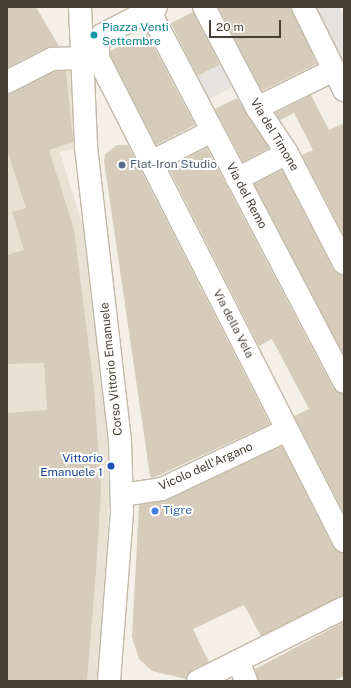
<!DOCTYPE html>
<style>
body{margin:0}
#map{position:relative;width:351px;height:688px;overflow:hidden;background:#f5f0e7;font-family:"Public Sans",sans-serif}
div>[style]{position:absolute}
.residential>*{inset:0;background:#e9e2d4}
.parking>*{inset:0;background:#e5e3df;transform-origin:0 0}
.building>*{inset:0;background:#d7ccbb;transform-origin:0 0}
.roads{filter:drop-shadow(1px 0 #c1b8a8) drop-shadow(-1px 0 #c1b8a8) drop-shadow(0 1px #c1b8a8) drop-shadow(0 -1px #c1b8a8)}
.minor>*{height:22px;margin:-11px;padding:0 11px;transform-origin:11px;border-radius:11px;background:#fff}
.dots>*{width:11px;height:11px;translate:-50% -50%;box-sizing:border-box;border:2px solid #fff;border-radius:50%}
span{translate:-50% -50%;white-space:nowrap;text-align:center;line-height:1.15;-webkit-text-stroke:4px #fff;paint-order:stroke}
.culture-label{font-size:12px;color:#0d838f}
.left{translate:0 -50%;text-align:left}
.street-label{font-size:12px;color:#484035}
.service-label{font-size:12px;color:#4e5e75}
.transit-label{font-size:12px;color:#164399}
.right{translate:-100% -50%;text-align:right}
.shop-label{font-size:12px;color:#366cbe}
.frame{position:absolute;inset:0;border:8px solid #484035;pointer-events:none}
.scale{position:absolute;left:209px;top:20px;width:72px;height:18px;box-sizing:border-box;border:2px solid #484035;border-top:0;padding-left:5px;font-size:12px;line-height:14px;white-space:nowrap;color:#484035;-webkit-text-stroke:3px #fff;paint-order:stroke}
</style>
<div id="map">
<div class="residential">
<div style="clip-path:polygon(71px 64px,79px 148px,60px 152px,83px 227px,107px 433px,109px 495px,107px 549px,97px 681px,7px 681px,7px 82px)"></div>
</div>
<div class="parking">
<div style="clip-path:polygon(310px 7px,339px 7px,344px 16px,344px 75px)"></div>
<div style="left:226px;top:61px;width:26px;height:38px;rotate:62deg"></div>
</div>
<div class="building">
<div style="clip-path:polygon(7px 7px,36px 7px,59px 46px,46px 48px,7px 68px)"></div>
<div style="clip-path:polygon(218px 7px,291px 7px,317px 64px,262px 91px)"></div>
<div style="left:193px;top:12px;width:59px;height:25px;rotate:63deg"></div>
<div style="clip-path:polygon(147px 34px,195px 125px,156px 145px,110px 55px,110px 51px)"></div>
<div style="clip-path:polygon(55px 71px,66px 71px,73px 142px,49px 150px,74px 229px,94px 388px,101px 491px,96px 571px,87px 681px,7px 681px,7px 413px,47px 410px,44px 363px,7px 364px,7px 255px,24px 250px,12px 212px,26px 208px,7px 150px,7px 94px)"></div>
<div style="clip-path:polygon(311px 95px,329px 130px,344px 123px,344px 236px,302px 155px,313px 150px,294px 113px,280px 120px,275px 113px)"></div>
<div style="clip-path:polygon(237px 98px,269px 148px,243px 162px,215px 109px)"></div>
<div style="clip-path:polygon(117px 145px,128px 145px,270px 424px,153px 478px,150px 476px,104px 161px,105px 154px)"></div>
<div style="clip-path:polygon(207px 148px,333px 388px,344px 394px,344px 513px,294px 416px,309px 409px,272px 339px,259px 346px,168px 167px)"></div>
<div style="clip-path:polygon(282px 170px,333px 269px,344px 275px,344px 355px,254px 184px)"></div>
<div style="clip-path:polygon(282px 446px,333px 547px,344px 553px,344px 596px,261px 636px,244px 605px,193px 629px,209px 662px,192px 670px,186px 679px,152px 671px,139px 659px,132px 637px,139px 505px,167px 500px)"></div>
<div style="clip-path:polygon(344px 622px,344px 676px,333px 681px,258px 681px,255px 669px)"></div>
</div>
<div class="roads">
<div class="minor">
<div style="left:80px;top:7px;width:140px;rotate:87.5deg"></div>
<div style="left:86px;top:147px;width:294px;rotate:83.4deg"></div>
<div style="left:120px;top:439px;width:73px;rotate:88.4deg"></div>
<div style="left:122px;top:512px;width:169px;rotate:94.4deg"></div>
<div style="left:156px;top:7px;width:61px;rotate:152.6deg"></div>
<div style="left:102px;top:35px;width:12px;rotate:110deg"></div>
<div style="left:98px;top:46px;width:12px;rotate:90deg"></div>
<div style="left:98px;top:58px;width:542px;rotate:63.01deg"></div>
<div style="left:204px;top:7px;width:114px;rotate:62.3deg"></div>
<div style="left:257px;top:108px;width:54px;rotate:56.3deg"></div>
<div style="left:287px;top:153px;width:124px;rotate:62.6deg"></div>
<div style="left:303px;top:7px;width:93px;rotate:63.7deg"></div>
<div style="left:149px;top:10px;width:420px;rotate:62.3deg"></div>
<div style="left:7px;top:82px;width:51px;rotate:-27.1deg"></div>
<div style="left:52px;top:59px;width:32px;rotate:-2deg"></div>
<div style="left:257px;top:108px;width:86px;rotate:-26.3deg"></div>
<div style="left:151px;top:162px;width:68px;rotate:-26.9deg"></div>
<div style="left:237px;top:179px;width:56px;rotate:-27.5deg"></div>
<div style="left:122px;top:495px;width:40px;rotate:-8.5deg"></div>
<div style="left:162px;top:489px;width:138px;rotate:-25.3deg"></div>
<div style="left:238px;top:661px;width:22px;rotate:68deg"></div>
<div style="left:198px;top:681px;width:163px;rotate:-26.6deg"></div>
</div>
</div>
<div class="dots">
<div style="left:94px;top:35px;background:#0f9aa8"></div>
<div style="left:122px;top:165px;background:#5c6f8a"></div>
<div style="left:111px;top:466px;background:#1a4fb4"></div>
<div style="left:155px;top:511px;background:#3f7fe0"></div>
</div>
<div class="culture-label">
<span class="left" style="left:102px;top:35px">Piazza Venti<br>Settembre</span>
</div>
<div class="street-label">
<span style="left:274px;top:135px;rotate:59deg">Via del Timone</span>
<span style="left:246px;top:196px;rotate:62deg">Via del Remo</span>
<span style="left:233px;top:324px;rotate:63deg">Via della Vela</span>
<span style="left:112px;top:369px;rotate:-96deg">Corso Vittorio Emanuele</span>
<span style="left:206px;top:467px;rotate:-24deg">Vicolo dell'Argano</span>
</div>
<div class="service-label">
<span class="left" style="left:130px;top:165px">Flat-Iron Studio</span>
</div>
<div class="transit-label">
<span class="right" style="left:103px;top:466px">Vittorio<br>Emanuele 1</span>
</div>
<div class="shop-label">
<span class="left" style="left:163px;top:511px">Tigre</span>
</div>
<div class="frame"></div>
<div class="scale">20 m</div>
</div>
